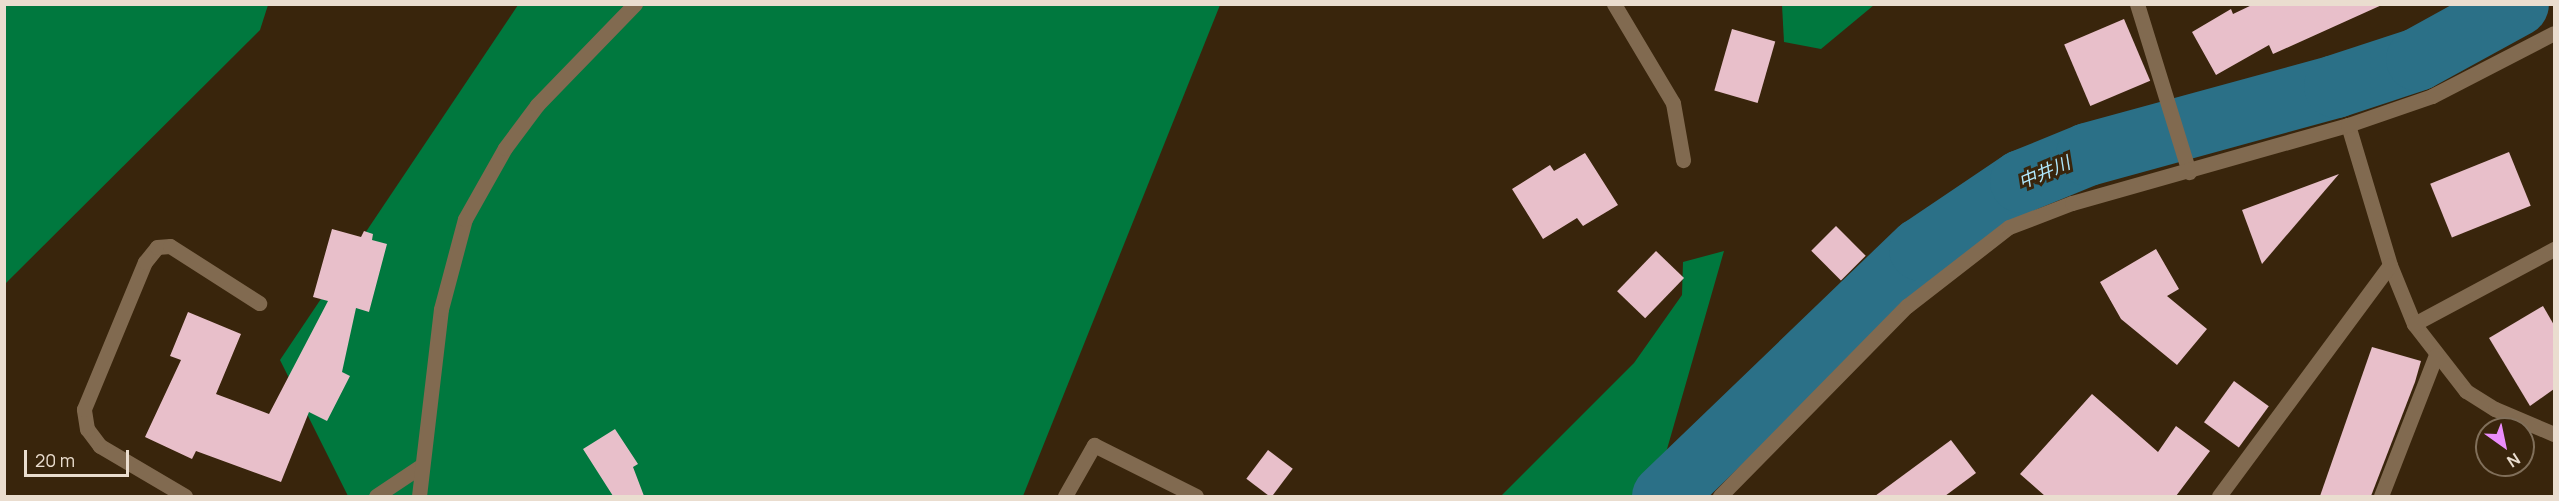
<!DOCTYPE html>
<meta charset="utf-8">
<style>
body{margin:0}
#map{position:relative;width:2559px;height:501px;overflow:hidden;background:#39250c;font-family:Manrope,"Noto Sans JP",sans-serif}
div>[style]{position:absolute}
.forest>*{inset:0;background:#00783e}
.river>*{height:63px;margin:-31.5px;padding:0 31.5px;transform-origin:31.5px;border-radius:31.5px;background:#2b7087}
.building>*{inset:0;background:#e8bfca;transform-origin:0 0}
.minor>*{height:15px;margin:-7.5px;padding:0 7.5px;transform-origin:7.5px;border-radius:7.5px;background:#816a50}
span{translate:-50% -50%;white-space:nowrap;text-align:center;line-height:1.15;-webkit-text-stroke:6px #39250c;paint-order:stroke}
.water-label{font-size:18px;color:#b0e8fd;font-style:italic}
.frame{position:absolute;inset:0;border:6px solid #eaddcf;pointer-events:none}
.north{position:absolute;left:2475px;top:417px;width:60px;height:60px;box-sizing:border-box;background:#39250c;border:2px solid #806f5a;border-radius:50%;rotate:147deg;font-size:16px;font-weight:700;line-height:24px;text-align:center;color:#eaddcf}
.north::after{content:'';display:block;margin:auto;width:21px;height:27px;background:#eb8dfc;clip-path:polygon(50% 0,100% 100%,50% 72%,0 100%)}
.scale{position:absolute;left:24px;top:450px;width:105px;height:27px;box-sizing:border-box;border:3px solid #eaddcf;border-top:0;padding-left:8px;font-size:18px;line-height:21px;white-space:nowrap;color:#eaddcf;-webkit-text-stroke:4px #39250c;paint-order:stroke}
</style>
<div id="map">
<div class="forest">
<div style="clip-path:polygon(5px 4px,268px 5px,260px 30px,5px 284px)"></div>
<div style="clip-path:polygon(518px 5px,1220px 5px,1023px 496px,348px 496px,280px 360px)"></div>
<div style="clip-path:polygon(1782px 5px,1782px 4px,1874px 5px,1821px 49px,1784px 42px)"></div>
<div style="clip-path:polygon(1724px 251px,1659px 477px,1635px 496px,1501px 496px,1634px 363px,1682px 295px,1683px 262px)"></div>
</div>
<div class="river">
<div style="left:1663px;top:496px;width:356px;rotate:-43.9deg"></div>
<div style="left:1920px;top:249px;width:122px;rotate:-34deg"></div>
<div style="left:2021px;top:181px;width:71px;rotate:-22.2deg"></div>
<div style="left:2087px;top:154px;width:257px;rotate:-15.3deg"></div>
<div style="left:2335px;top:86px;width:86px;rotate:-18.2deg"></div>
<div style="left:2417px;top:59px;width:114px;rotate:-28.8deg"></div>
</div>
<div class="building">
<div style="clip-path:polygon(2254px 4px,2384px 4px,2273px 54px,2269px 45px,2216px 75px,2192px 32px,2231px 9px,2233px 14px)"></div>
<div style="left:2124px;top:19px;width:67px;height:65px;rotate:67deg"></div>
<div style="left:1732px;top:29px;width:45px;height:64px;rotate:16deg"></div>
<div style="left:2509px;top:152px;width:58px;height:85px;rotate:68deg"></div>
<div style="clip-path:polygon(1585px 153px,1618px 205px,1583px 226px,1577px 218px,1543px 239px,1512px 189px,1550px 165px,1554px 171px)"></div>
<div style="clip-path:polygon(2339px 174px,2262px 264px,2242px 210px)"></div>
<div style="left:1836px;top:226px;width:42px;height:35px;rotate:45deg"></div>
<div style="clip-path:polygon(332px 229px,361px 237px,364px 231px,373px 234px,372px 240px,387px 244px,369px 312px,356px 308px,342px 372px,350px 376px,327px 421px,309px 412px,281px 482px,196px 451px,192px 459px,145px 437px,181px 360px,170px 356px,188px 312px,241px 334px,216px 394px,269px 414px,328px 301px,313px 297px)"></div>
<div style="clip-path:polygon(2156px 249px,2179px 289px,2167px 296px,2207px 329px,2177px 365px,2121px 319px,2100px 282px)"></div>
<div style="left:1656px;top:251px;width:39px;height:56px;rotate:44deg"></div>
<div style="clip-path:polygon(2543px 306px,2554px 325px,2554px 389px,2530px 406px,2489px 338px)"></div>
<div style="clip-path:polygon(2372px 347px,2421px 361px,2415px 382px,2371px 496px,2320px 496px)"></div>
<div style="left:2234px;top:381px;width:43px;height:51px;rotate:36deg"></div>
<div style="clip-path:polygon(2092px 394px,2158px 452px,2176px 426px,2210px 451px,2176px 496px,2045px 496px,2020px 474px)"></div>
<div style="clip-path:polygon(615px 429px,638px 464px,633px 467px,644px 496px,613px 496px,583px 449px)"></div>
<div style="clip-path:polygon(1951px 440px,1976px 473px,1945px 496px,1875px 496px)"></div>
<div style="left:1268px;top:450px;width:31px;height:36px;rotate:37deg"></div>
</div>
<div class="minor">
<div style="left:1614px;top:4px;width:115px;rotate:59.2deg"></div>
<div style="left:1673px;top:103px;width:58px;rotate:80deg"></div>
<div style="left:2137px;top:4px;width:176px;rotate:72.8deg"></div>
<div style="left:2348px;top:125px;width:146px;rotate:73.3deg"></div>
<div style="left:2390px;top:265px;width:64px;rotate:67.9deg"></div>
<div style="left:2414px;top:324px;width:85px;rotate:52.2deg"></div>
<div style="left:2466px;top:391px;width:34px;rotate:32deg"></div>
<div style="left:2495px;top:409px;width:64px;rotate:23deg"></div>
<div style="left:2414px;top:324px;width:159px;rotate:-28.2deg"></div>
<div style="left:185px;top:496px;width:99px;rotate:-149.5deg"></div>
<div style="left:100px;top:446px;width:21px;rotate:-127deg"></div>
<div style="left:87px;top:429px;width:20px;rotate:-99deg"></div>
<div style="left:84px;top:409px;width:159px;rotate:-67.5deg"></div>
<div style="left:145px;top:262px;width:19px;rotate:-51deg"></div>
<div style="left:157px;top:247px;width:13px;rotate:-4deg"></div>
<div style="left:170px;top:246px;width:106px;rotate:32.6deg"></div>
<div style="left:376px;top:496px;width:54px;rotate:-33.7deg"></div>
<div style="left:419px;top:496px;width:188px;rotate:-83.3deg"></div>
<div style="left:441px;top:309px;width:93px;rotate:-75.1deg"></div>
<div style="left:465px;top:219px;width:81px;rotate:-60.6deg"></div>
<div style="left:505px;top:148px;width:54px;rotate:-53.3deg"></div>
<div style="left:537px;top:105px;width:141px;rotate:-45.9deg"></div>
<div style="left:1065px;top:496px;width:59px;rotate:-60.4deg"></div>
<div style="left:1094px;top:445px;width:114px;rotate:26.6deg"></div>
<div style="left:1720px;top:496px;width:267px;rotate:-45.5deg"></div>
<div style="left:1907px;top:306px;width:129px;rotate:-37.8deg"></div>
<div style="left:2009px;top:227px;width:67px;rotate:-20.9deg"></div>
<div style="left:2072px;top:203px;width:287px;rotate:-15.8deg"></div>
<div style="left:2348px;top:125px;width:89px;rotate:-19deg"></div>
<div style="left:2432px;top:96px;width:137px;rotate:-27.3deg"></div>
<div style="left:2219px;top:496px;width:287px;rotate:-53.5deg"></div>
<div style="left:2381px;top:496px;width:151px;rotate:-68.7deg"></div>
</div>
<div class="water-label">
<span style="left:2044px;top:172px;rotate:-23deg">中井川</span>
</div>
<div class="frame"></div>
<div class="north">N</div>
<div class="scale">20 m</div>
</div>
